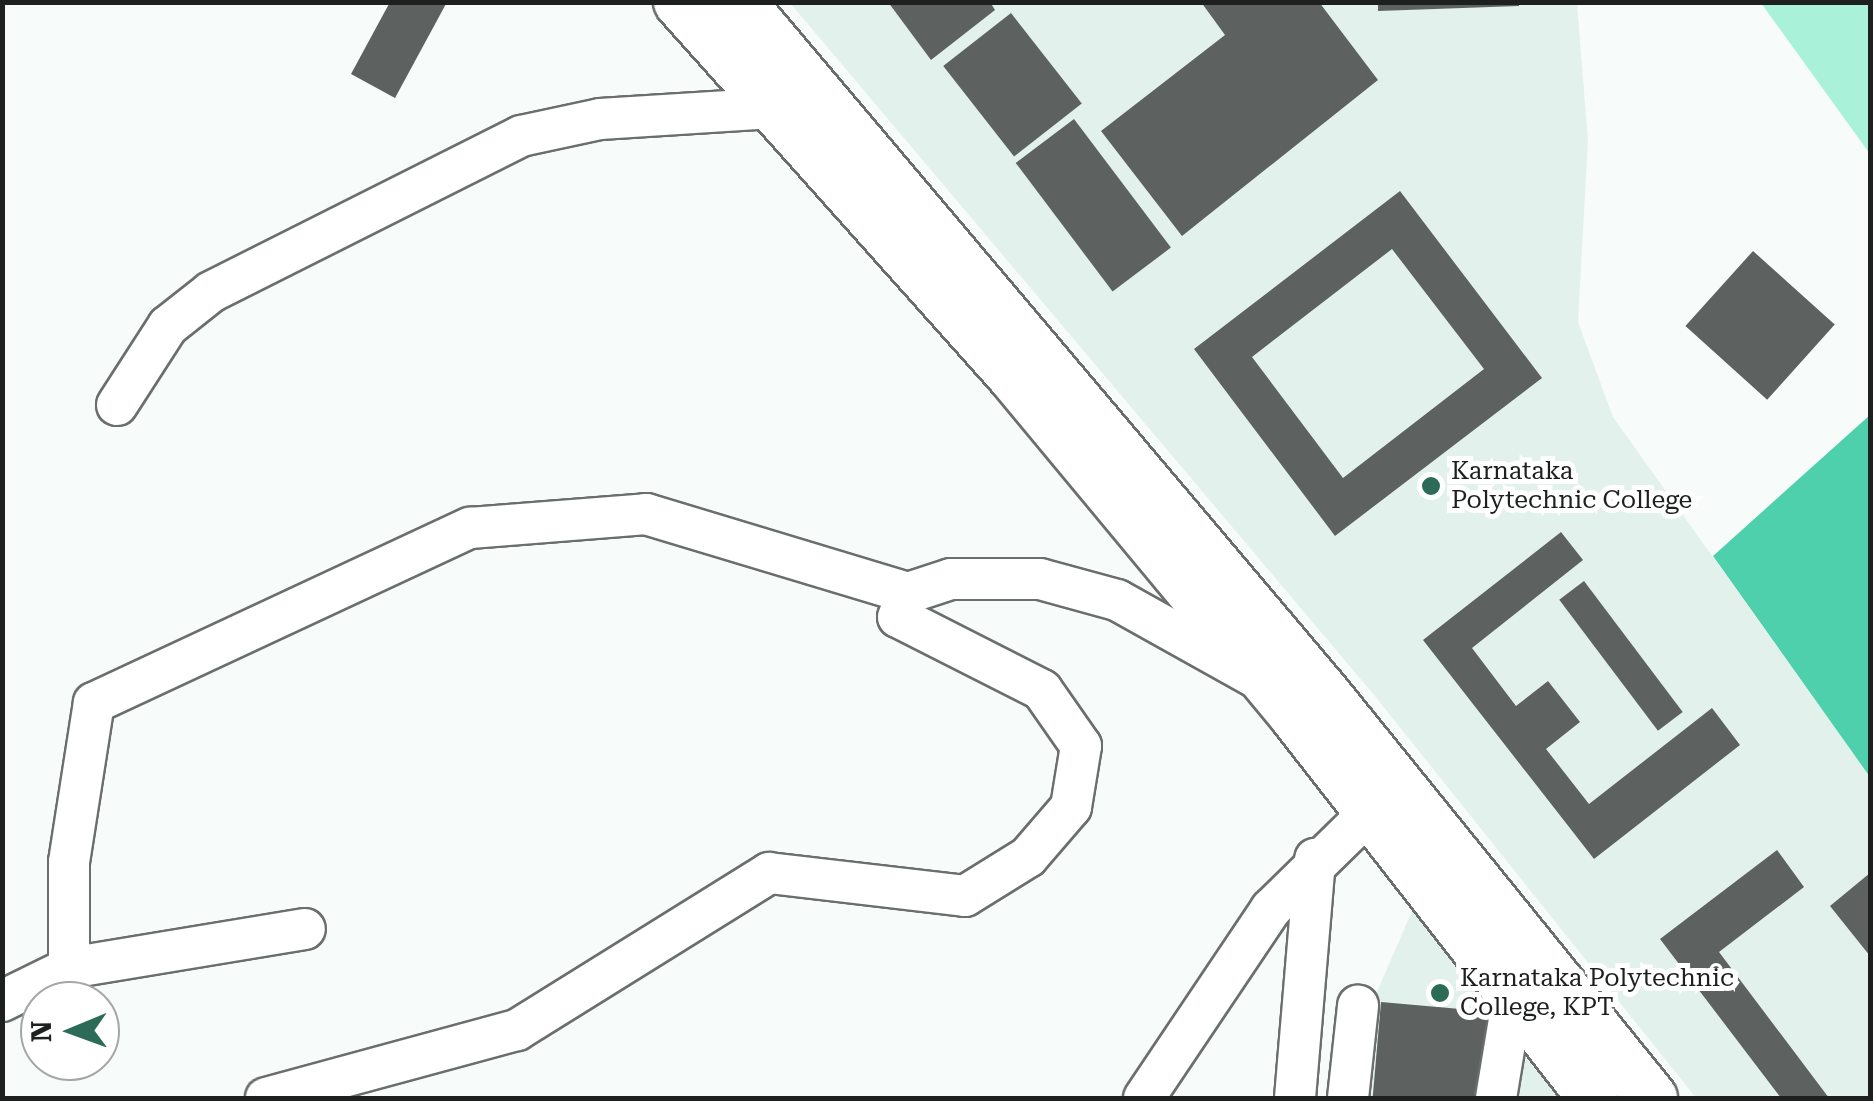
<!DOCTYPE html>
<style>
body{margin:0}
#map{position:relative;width:1873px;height:1101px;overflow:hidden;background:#f7fcfa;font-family:"Roboto Serif",serif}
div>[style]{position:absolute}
.built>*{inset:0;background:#e3f1ec}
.green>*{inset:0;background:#a9f2d9}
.forest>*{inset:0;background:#4dd0ab}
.building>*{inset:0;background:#5d6260;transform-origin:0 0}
.roads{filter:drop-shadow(2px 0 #6a6f6d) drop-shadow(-2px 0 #6a6f6d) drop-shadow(0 2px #6a6f6d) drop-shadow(0 -2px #6a6f6d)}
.minor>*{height:40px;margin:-20px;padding:0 20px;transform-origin:20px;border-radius:20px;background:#fff}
.major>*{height:50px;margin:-25px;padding:0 25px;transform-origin:25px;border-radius:25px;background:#fff}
.dots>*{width:28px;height:28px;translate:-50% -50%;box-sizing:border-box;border:5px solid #fff;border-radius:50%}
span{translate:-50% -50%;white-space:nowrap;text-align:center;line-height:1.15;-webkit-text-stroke:10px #fff;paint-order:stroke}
.poi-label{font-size:25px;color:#1e2020}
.left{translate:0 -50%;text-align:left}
.frame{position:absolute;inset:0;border:5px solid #1e2020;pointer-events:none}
.north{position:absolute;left:20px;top:981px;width:100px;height:100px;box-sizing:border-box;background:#fff;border:2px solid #a5a6a6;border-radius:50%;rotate:269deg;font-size:28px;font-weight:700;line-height:40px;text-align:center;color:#1e2020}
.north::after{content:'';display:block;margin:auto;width:35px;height:45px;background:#2c6b58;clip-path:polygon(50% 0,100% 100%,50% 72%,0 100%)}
</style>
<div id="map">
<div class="built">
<div style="clip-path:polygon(790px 3px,1577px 3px,1588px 141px,1578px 322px,1613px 417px,1870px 777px,1870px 1098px,1696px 1098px,1374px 695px)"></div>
<div style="clip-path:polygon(1422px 888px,1583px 1098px,1331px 1098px)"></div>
</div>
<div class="green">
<div style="clip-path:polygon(1761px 3px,1870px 3px,1870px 154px)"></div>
</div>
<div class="forest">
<div style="clip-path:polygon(1870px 415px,1870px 777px,1713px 556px)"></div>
</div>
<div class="building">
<div style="clip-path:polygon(390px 2px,447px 2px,395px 98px,351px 74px)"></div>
<div style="clip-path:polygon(888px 2px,990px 2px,995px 10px,931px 60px)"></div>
<div style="clip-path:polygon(1201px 2px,1319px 2px,1378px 80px,1182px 236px,1101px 131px,1225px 35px)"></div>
<div style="clip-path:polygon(1378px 2px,1519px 2px,1519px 6px,1378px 11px)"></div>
<div style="left:1011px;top:13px;width:115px;height:86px;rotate:52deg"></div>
<div style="left:1074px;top:119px;width:161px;height:73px;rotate:53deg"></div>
<div style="clip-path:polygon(evenodd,1400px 191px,1542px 378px,1335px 536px,1194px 349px,1400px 191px,1392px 249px,1484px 369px,1343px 478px,1252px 357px,1392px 249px)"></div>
<div style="left:1753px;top:251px;width:110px;height:101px;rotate:42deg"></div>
<div style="clip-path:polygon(1561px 532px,1583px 560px,1472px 648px,1516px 706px,1548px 681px,1580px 722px,1546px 749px,1589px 804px,1712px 708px,1740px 745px,1594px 859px,1423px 640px)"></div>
<div style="left:1584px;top:581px;width:164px;height:31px;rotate:53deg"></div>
<div style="clip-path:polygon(1777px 850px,1804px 887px,1719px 952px,1829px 1098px,1781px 1098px,1660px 939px)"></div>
<div style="clip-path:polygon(1870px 873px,1870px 956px,1830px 906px)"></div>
<div style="left:1381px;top:1002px;width:114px;height:96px;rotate:5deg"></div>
</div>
<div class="roads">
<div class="minor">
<div style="left:117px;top:405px;width:94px;rotate:-57.2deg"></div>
<div style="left:168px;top:326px;width:55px;rotate:-38.3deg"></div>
<div style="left:211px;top:292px;width:347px;rotate:-26.7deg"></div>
<div style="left:521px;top:136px;width:81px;rotate:-12.1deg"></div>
<div style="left:600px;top:119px;width:173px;rotate:-3.6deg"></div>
<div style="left:69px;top:968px;width:239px;rotate:-9.4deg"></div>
<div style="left:2px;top:1001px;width:75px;rotate:-26.2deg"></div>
<div style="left:69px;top:968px;width:106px;rotate:-90deg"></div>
<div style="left:69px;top:862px;width:161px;rotate:-81.1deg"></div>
<div style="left:94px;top:703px;width:415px;rotate:-25deg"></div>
<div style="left:470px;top:528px;width:177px;rotate:-4.5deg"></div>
<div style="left:646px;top:514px;width:274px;rotate:16.8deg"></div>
<div style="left:266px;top:1098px;width:260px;rotate:-15.2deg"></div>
<div style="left:517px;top:1030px;width:297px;rotate:-31.9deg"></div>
<div style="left:769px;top:873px;width:197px;rotate:6.7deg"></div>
<div style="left:965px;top:896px;width:74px;rotate:-31.8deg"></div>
<div style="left:1028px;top:857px;width:66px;rotate:-49.3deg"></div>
<div style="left:1071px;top:807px;width:62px;rotate:-80.7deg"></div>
<div style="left:1081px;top:746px;width:68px;rotate:-124.9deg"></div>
<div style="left:1042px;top:690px;width:161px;rotate:-153.1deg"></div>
<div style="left:898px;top:617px;width:26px;rotate:-67deg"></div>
<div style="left:908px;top:593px;width:45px;rotate:-18deg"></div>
<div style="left:951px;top:579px;width:89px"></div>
<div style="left:1040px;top:579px;width:80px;rotate:15.3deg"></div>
<div style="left:1117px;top:600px;width:158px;rotate:29.2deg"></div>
<div style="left:1144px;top:1098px;width:228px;rotate:-56.1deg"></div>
<div style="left:1271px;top:909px;width:140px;rotate:-44.4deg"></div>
<div style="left:1295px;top:1098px;width:240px;rotate:-85.2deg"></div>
<div style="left:1348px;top:1098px;width:93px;rotate:-83.8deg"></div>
<div style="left:1496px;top:1098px;width:104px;rotate:-80.6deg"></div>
</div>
<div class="major">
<div style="left:679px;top:2px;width:501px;rotate:48.23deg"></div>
<div style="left:1013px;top:376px;width:442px;rotate:50.3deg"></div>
<div style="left:1295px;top:716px;width:484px;rotate:52deg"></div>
<div style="left:740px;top:2px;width:906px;rotate:49.79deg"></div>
<div style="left:1325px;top:694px;width:520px;rotate:51.01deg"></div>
</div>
</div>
<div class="dots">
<div style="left:1431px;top:486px;background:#2c6b58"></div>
<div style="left:1440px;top:993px;background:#2c6b58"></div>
</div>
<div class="poi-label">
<span class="left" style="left:1451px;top:486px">Karnataka<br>Polytechnic College</span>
<span class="left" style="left:1460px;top:993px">Karnataka Polytechnic<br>College, KPT</span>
</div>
<div class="frame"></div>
<div class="north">N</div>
</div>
